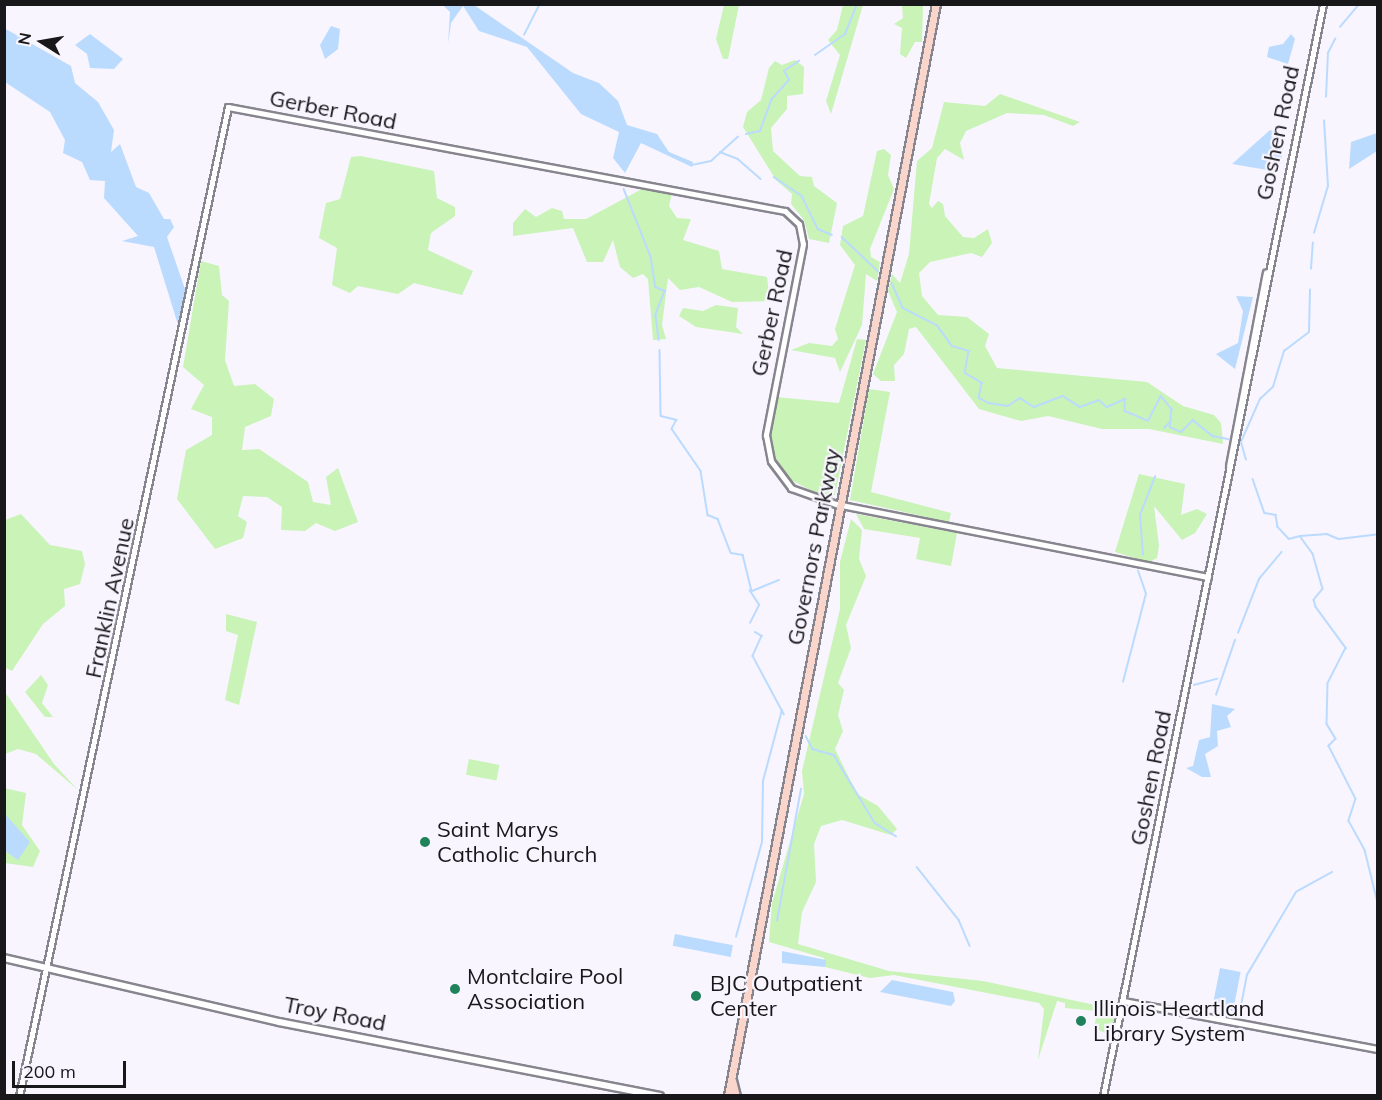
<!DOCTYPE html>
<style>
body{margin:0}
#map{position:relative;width:1382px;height:1100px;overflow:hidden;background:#f8f5ff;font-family:Mulish,sans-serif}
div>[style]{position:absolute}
.green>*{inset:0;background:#c9f3b7;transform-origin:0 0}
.water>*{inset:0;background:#bbdbfe;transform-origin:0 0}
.stream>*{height:1.5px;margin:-0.75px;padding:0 0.75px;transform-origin:0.75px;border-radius:0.75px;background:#bbdbfe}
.roads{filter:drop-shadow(2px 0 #87858e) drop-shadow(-2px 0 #87858e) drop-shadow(0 2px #87858e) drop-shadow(0 -2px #87858e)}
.tertiary>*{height:5px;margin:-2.5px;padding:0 2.5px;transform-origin:2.5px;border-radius:2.5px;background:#fff}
.secondary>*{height:6px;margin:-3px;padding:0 3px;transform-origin:3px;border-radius:3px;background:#fff}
.primary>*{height:7px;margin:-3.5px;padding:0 3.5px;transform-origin:3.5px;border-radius:3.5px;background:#fad5cb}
.dots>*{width:16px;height:16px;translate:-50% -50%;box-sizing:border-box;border:3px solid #f8f5ff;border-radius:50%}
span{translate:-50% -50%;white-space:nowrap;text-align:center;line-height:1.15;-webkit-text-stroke:4.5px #f8f5ff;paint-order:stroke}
.street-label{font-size:22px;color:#18171a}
.poi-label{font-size:22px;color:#18171a}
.left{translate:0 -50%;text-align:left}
.frame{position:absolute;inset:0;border:6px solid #18171a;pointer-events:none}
.north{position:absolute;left:12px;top:12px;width:60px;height:60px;-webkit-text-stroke:4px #f8f5ff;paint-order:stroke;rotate:281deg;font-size:16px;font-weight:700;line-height:24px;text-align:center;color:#18171a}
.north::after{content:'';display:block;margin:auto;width:21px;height:27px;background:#18171a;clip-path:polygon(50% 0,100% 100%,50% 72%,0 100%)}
.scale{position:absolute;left:12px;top:1061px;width:114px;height:27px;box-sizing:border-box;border:3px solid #18171a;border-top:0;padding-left:8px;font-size:18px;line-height:21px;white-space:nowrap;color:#18171a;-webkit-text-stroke:4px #f8f5ff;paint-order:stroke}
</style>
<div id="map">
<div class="green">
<div style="clip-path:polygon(724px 5px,739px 5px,728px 59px,723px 59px,716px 39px)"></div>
<div style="clip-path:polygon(843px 5px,863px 5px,831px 114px,826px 101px,840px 55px,828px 40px,837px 30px)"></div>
<div style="clip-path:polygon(902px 5px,923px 5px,922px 42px,915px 42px,906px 58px,900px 54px,902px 28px,894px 24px,903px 18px)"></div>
<div style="clip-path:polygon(795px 60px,804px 67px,803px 94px,787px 96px,787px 109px,771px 128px,773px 151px,800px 176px,812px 177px,814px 186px,837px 203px,829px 243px,809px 239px,804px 220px,791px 204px,792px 194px,776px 180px,743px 127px,747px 112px,761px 100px,769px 68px,775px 61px,782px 65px)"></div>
<div style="clip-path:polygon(1000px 94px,1080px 122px,1073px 126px,1044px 115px,1007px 113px,966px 131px,960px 143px,964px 160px,945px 149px,937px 158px,929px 204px,932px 208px,938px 201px,943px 204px,945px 216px,963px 237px,974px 238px,988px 229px,992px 243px,982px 257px,971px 253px,930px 262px,919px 273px,922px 296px,938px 315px,967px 317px,989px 334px,985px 346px,997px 368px,1147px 382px,1183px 406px,1214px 415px,1221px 423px,1223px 444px,1149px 429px,1102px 429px,1048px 416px,1021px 421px,979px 409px,916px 327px,909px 329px,904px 354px,894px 365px,895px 381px,881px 381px,873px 374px,897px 312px,888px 291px,892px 274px,900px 283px,909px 254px,917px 161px,932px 148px,944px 102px,985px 106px)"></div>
<div style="clip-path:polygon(884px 149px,891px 155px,888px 175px,894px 189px,870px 249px,871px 257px,880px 262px,877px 281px,866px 274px,862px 325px,840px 372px,835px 358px,791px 350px,809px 343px,832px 346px,838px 339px,835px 329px,855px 265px,840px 245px,843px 226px,863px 216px,877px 151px)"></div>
<div style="clip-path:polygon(361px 156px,434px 171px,437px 198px,455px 207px,455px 216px,431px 233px,428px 250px,473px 271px,462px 295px,414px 283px,398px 294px,358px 286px,350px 293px,332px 285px,337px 248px,319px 238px,326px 203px,340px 199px,351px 157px)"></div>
<div style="clip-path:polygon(642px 189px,672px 193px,669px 206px,677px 218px,691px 219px,683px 240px,719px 251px,722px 269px,767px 277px,770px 301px,732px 302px,699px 287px,680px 290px,668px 278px,662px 325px,666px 339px,653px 340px,648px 279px,643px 274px,633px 278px,620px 267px,613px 240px,603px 262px,587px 262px,573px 228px,513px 236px,513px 223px,525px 209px,536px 217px,552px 208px,562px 211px,564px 219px,586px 219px)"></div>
<div style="clip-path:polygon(201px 261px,219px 266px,222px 295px,229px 301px,225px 360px,234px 386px,255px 384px,274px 399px,271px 416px,245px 427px,242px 450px,259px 449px,308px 482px,313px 502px,331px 505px,326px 477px,338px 468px,358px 522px,335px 531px,316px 523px,305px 531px,281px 530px,282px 507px,267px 497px,243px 496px,238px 516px,247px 522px,243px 538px,215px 549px,177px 499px,186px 450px,212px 435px,212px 417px,191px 409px,204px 385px,183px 367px)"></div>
<div style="clip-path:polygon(716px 305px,738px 308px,736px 327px,743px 334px,696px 327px,679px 316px,683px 308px,703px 311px)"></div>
<div style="clip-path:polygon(857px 339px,866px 340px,835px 495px,820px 495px,789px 479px,774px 455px,770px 427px,776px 397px,839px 403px)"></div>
<div style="clip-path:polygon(869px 389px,890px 392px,871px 492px,951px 513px,949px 522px,850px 500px)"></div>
<div style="clip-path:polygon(1139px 474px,1185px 484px,1181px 515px,1197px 509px,1207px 514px,1195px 533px,1182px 540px,1154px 506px,1159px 546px,1157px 558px,1149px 562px,1115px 552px)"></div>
<div style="clip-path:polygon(21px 514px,50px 545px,82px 551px,85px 564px,80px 584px,64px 589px,65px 606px,43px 624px,12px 671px,4px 667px,5px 520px)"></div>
<div style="clip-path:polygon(856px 514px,957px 533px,951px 566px,916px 559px,920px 538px,864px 529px)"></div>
<div style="clip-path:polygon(851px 519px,862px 530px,859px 559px,866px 576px,846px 625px,851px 648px,838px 683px,844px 690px,838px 715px,843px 731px,835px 749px,857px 794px,878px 806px,897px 829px,891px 835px,842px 820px,821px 826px,814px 844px,816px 882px,802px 912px,798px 944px,889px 971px,983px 981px,1118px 1010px,1112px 1036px,1094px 1028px,1097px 1011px,1065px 1008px,1065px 1003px,1057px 1001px,1038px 1060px,1044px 1009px,1039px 1003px,894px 975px,870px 978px,825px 967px,824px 958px,769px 942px,772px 903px,804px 794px,802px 771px,840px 609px,840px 562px)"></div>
<div style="clip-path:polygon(226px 614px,257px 622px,239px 705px,225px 700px,238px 635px,226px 631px)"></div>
<div style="clip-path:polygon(41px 675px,48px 685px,42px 703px,53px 717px,45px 717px,25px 692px)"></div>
<div style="clip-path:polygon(5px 692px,54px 764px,78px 790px,36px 754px,18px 749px,5px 754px)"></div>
<div style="left:469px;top:759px;width:31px;height:16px;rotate:11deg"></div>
<div style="clip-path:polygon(4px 788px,26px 793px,22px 825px,40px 851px,33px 867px,5px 863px)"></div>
</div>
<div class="water">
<div style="clip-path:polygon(443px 5px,474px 5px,573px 73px,599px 83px,618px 101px,627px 125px,657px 134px,669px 152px,693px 162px,692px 167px,641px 143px,625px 173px,613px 158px,619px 132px,581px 114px,527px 47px,479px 31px,463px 6px,451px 23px,448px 44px,450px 12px)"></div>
<div style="clip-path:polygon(331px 26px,340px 29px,338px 49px,325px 59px,320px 45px)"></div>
<div style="clip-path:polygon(4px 28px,71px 66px,75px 83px,98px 102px,114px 130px,111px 152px,120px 144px,136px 187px,149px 193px,164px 219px,170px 219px,174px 227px,167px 237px,186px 292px,179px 328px,154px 247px,122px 241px,138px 236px,104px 198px,105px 181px,90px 180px,82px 162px,63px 153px,65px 140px,50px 112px,5px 82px)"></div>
<div style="clip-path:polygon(90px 34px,123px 59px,114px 69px,90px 68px,87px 54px,75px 45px)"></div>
<div style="clip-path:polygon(1291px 34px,1295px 39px,1288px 64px,1267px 57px,1269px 47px,1283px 44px)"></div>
<div style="clip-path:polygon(1270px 130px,1285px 136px,1281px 163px,1274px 171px,1232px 164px)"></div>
<div style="clip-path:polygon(1377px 133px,1377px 151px,1349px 169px,1351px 142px)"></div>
<div style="clip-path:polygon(1236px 296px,1253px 297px,1235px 369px,1216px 354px,1238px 343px,1243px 311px)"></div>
<div style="clip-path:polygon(1212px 704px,1235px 709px,1227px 716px,1231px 727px,1217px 731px,1218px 746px,1205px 754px,1211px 777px,1202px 777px,1186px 768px,1193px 766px,1199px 740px,1210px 737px)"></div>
<div style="clip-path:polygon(5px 814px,30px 842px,18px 860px,5px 851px)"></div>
<div style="left:675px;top:934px;width:59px;height:12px;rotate:11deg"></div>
<div style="clip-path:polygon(782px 951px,826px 960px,825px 967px,782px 963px)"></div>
<div style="left:1220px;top:968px;width:21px;height:40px;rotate:11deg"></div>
<div style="clip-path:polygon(892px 980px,953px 992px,955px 1001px,951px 1006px,880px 992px)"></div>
</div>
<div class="stream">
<div style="left:1340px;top:27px;width:30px;rotate:-50deg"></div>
<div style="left:524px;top:35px;width:35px;rotate:-63deg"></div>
<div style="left:815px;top:55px;width:37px;rotate:-35deg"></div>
<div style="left:845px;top:34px;width:32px;rotate:-68deg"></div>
<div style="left:1326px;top:97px;width:44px;rotate:-87.4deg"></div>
<div style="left:1328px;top:53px;width:16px;rotate:-63deg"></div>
<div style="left:746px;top:134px;width:14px;rotate:-12deg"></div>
<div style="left:760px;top:131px;width:33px;rotate:-70deg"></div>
<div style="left:771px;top:100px;width:27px;rotate:-48deg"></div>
<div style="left:789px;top:80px;width:10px;rotate:-119deg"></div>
<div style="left:784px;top:71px;width:18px;rotate:-34deg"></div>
<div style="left:720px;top:152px;width:19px;rotate:21deg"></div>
<div style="left:738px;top:159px;width:30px;rotate:41deg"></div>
<div style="left:692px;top:165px;width:19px;rotate:-12deg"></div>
<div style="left:711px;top:161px;width:36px;rotate:-42deg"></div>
<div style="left:774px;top:177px;width:34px;rotate:34deg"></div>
<div style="left:802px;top:196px;width:37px;rotate:64deg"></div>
<div style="left:818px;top:229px;width:15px;rotate:23deg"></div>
<div style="left:624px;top:189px;width:73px;rotate:68.3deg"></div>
<div style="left:651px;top:257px;width:30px;rotate:81deg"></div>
<div style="left:656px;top:287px;width:10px;rotate:24deg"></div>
<div style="left:665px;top:291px;width:26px;rotate:111deg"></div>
<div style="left:656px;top:315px;width:25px;rotate:83deg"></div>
<div style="left:1314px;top:233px;width:49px;rotate:-73.4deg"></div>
<div style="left:1328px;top:186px;width:65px;rotate:-93.5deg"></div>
<div style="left:842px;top:237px;width:50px;rotate:43.4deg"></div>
<div style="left:1311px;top:269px;width:26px;rotate:-86deg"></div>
<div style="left:892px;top:283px;width:27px;rotate:66deg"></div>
<div style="left:903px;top:308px;width:38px;rotate:27deg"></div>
<div style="left:937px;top:325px;width:26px;rotate:54deg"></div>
<div style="left:952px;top:346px;width:18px;rotate:16deg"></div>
<div style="left:969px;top:351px;width:22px;rotate:100deg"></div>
<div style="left:965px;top:373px;width:20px;rotate:30deg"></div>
<div style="left:982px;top:383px;width:15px;rotate:101deg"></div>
<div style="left:979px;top:398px;width:11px;rotate:27deg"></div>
<div style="left:989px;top:403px;width:19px;rotate:9deg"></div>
<div style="left:1008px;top:406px;width:14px;rotate:-34deg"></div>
<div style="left:1020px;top:398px;width:17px;rotate:33deg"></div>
<div style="left:1034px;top:407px;width:31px;rotate:-21deg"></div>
<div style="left:1063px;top:396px;width:20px;rotate:33deg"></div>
<div style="left:1080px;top:407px;width:20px;rotate:-20deg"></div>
<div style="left:1099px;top:400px;width:11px;rotate:41deg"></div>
<div style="left:1107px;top:407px;width:20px;rotate:-24deg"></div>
<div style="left:1125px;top:399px;width:12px;rotate:90deg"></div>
<div style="left:1125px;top:411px;width:25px;rotate:23deg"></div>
<div style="left:1148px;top:421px;width:28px;rotate:-63deg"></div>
<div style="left:1161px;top:396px;width:17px;rotate:50deg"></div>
<div style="left:1172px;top:409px;width:18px;rotate:96deg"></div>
<div style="left:1170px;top:427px;width:12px;rotate:24deg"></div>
<div style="left:1181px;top:432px;width:17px;rotate:-45deg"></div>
<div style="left:1193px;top:420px;width:26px;rotate:39deg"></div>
<div style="left:1213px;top:436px;width:16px;rotate:11deg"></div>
<div style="left:660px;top:350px;width:66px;rotate:89.1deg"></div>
<div style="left:661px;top:416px;width:16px;rotate:14deg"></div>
<div style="left:677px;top:420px;width:10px;rotate:119deg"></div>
<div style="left:672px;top:429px;width:51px;rotate:55.4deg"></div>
<div style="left:701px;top:471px;width:45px;rotate:81deg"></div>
<div style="left:708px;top:515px;width:11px;rotate:22deg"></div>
<div style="left:718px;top:519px;width:36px;rotate:69deg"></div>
<div style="left:731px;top:553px;width:12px;rotate:9deg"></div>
<div style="left:743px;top:555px;width:37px;rotate:76deg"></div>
<div style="left:752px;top:591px;width:29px;rotate:-22deg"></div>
<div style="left:1164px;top:428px;width:7px;rotate:-45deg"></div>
<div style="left:1246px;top:460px;width:19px;rotate:-106deg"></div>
<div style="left:1241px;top:442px;width:47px;rotate:-66.2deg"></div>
<div style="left:1260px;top:399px;width:18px;rotate:-43deg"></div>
<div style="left:1273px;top:387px;width:38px;rotate:-73deg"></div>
<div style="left:1284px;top:351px;width:31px;rotate:-37deg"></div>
<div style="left:1309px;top:332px;width:42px;rotate:-88.6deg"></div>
<div style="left:1253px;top:479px;width:36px;rotate:71deg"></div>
<div style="left:1265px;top:513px;width:11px;rotate:10deg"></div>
<div style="left:1276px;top:515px;width:12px;rotate:81deg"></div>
<div style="left:1278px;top:527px;width:16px;rotate:47deg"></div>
<div style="left:1289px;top:539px;width:11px;rotate:-15deg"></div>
<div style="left:1300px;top:536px;width:22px;rotate:54deg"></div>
<div style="left:1313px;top:554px;width:36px;rotate:74deg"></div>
<div style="left:1323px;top:589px;width:14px;rotate:129deg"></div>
<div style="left:1314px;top:600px;width:7px;rotate:74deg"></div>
<div style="left:1316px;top:607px;width:51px;rotate:53.8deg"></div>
<div style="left:1346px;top:648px;width:39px;rotate:117deg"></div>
<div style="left:1328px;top:683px;width:41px;rotate:91.4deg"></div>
<div style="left:1327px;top:724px;width:17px;rotate:59deg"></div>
<div style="left:1336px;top:739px;width:10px;rotate:135deg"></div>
<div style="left:1329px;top:746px;width:59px;rotate:63deg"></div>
<div style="left:1356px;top:799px;width:23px;rotate:108deg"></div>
<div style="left:1349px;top:821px;width:33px;rotate:61deg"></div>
<div style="left:1365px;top:850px;width:55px;rotate:76.2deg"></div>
<div style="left:1300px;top:536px;width:27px;rotate:-4deg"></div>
<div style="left:1327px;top:534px;width:13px;rotate:23deg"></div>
<div style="left:1339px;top:539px;width:39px;rotate:-7deg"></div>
<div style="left:1143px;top:555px;width:40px;rotate:-94.3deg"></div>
<div style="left:1140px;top:515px;width:41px;rotate:-68.5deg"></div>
<div style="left:750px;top:623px;width:20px;rotate:-63deg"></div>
<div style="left:759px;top:605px;width:17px;rotate:-123deg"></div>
<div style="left:755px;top:632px;width:8px;rotate:30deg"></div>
<div style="left:762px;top:636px;width:22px;rotate:114deg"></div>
<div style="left:753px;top:656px;width:66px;rotate:61.9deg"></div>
<div style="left:1238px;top:633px;width:58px;rotate:-68.7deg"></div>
<div style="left:1259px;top:579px;width:35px;rotate:-50deg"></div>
<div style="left:1123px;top:682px;width:91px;rotate:-75.4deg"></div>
<div style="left:1146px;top:594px;width:24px;rotate:-109deg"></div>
<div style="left:1194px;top:685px;width:24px;rotate:-15deg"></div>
<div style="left:1216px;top:695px;width:58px;rotate:-70.9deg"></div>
<div style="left:806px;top:736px;width:15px;rotate:62deg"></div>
<div style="left:813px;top:749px;width:22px;rotate:16deg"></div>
<div style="left:834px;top:755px;width:79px;rotate:58.9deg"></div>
<div style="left:875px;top:823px;width:25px;rotate:32deg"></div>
<div style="left:917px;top:867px;width:68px;rotate:51.6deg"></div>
<div style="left:959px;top:920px;width:28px;rotate:67deg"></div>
<div style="left:777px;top:921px;width:134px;rotate:-79.7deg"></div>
<div style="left:736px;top:937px;width:98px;rotate:-74.7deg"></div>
<div style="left:762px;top:842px;width:61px;rotate:-89.1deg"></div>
<div style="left:763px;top:781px;width:73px;rotate:-75deg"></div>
<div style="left:1146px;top:1011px;width:14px;rotate:8deg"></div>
<div style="left:1180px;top:1016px;width:201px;rotate:10.6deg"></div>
<div style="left:1239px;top:1016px;width:42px;rotate:-79deg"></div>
<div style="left:1247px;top:975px;width:96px;rotate:-59.4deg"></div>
<div style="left:1296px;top:892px;width:41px;rotate:-29.1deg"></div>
<div style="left:1289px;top:1030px;width:17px;rotate:10deg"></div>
<div style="left:1324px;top:1036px;width:55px;rotate:10.5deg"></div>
</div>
<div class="roads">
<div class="tertiary">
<div style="left:1229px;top:466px;width:197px;rotate:-79.2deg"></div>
<div style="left:1123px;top:1001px;width:259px;rotate:10.7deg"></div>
<div style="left:19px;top:1096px;width:1011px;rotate:-78.07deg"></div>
<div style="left:228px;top:107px;width:567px;rotate:10.58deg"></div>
<div style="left:785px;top:211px;width:19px;rotate:43deg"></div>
<div style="left:799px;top:224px;width:20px;rotate:79deg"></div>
<div style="left:803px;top:244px;width:195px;rotate:101deg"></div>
<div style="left:766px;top:435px;width:26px;rotate:79deg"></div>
<div style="left:771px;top:461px;width:34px;rotate:53deg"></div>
<div style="left:791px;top:488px;width:48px;rotate:19.6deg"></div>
<div style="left:836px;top:504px;width:379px;rotate:11.1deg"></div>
<div style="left:1103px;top:1096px;width:1114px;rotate:-78.61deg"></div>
</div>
<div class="secondary">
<div style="left:4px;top:958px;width:282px;rotate:13.1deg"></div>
<div style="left:279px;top:1022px;width:388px;rotate:11deg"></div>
</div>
<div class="primary">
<div style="left:732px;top:1080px;width:16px;rotate:76deg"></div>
<div style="left:728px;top:1096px;width:1112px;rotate:-79.22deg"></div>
</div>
</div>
<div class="dots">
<div style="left:425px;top:842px;background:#1f825b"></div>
<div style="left:455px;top:989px;background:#1f825b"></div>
<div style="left:696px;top:996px;background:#1f825b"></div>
<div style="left:1081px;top:1021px;background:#1f825b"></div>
</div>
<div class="street-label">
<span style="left:333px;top:110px;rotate:11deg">Gerber Road</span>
<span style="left:1278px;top:133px;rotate:-78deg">Goshen Road</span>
<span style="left:772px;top:313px;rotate:-78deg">Gerber Road</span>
<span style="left:814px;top:547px;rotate:-79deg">Governors Parkway</span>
<span style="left:110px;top:598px;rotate:-78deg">Franklin Avenue</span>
<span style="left:1151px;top:778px;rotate:-79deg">Goshen Road</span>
<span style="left:335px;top:1014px;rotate:11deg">Troy Road</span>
</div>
<div class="poi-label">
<span class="left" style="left:437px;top:842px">Saint Marys<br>Catholic Church</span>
<span class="left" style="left:467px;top:989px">Montclaire Pool<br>Association</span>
<span class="left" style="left:710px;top:996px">BJC Outpatient<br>Center</span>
<span class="left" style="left:1093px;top:1021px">Illinois Heartland<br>Library System</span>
</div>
<div class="frame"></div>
<div class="north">N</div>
<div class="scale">200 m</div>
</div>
